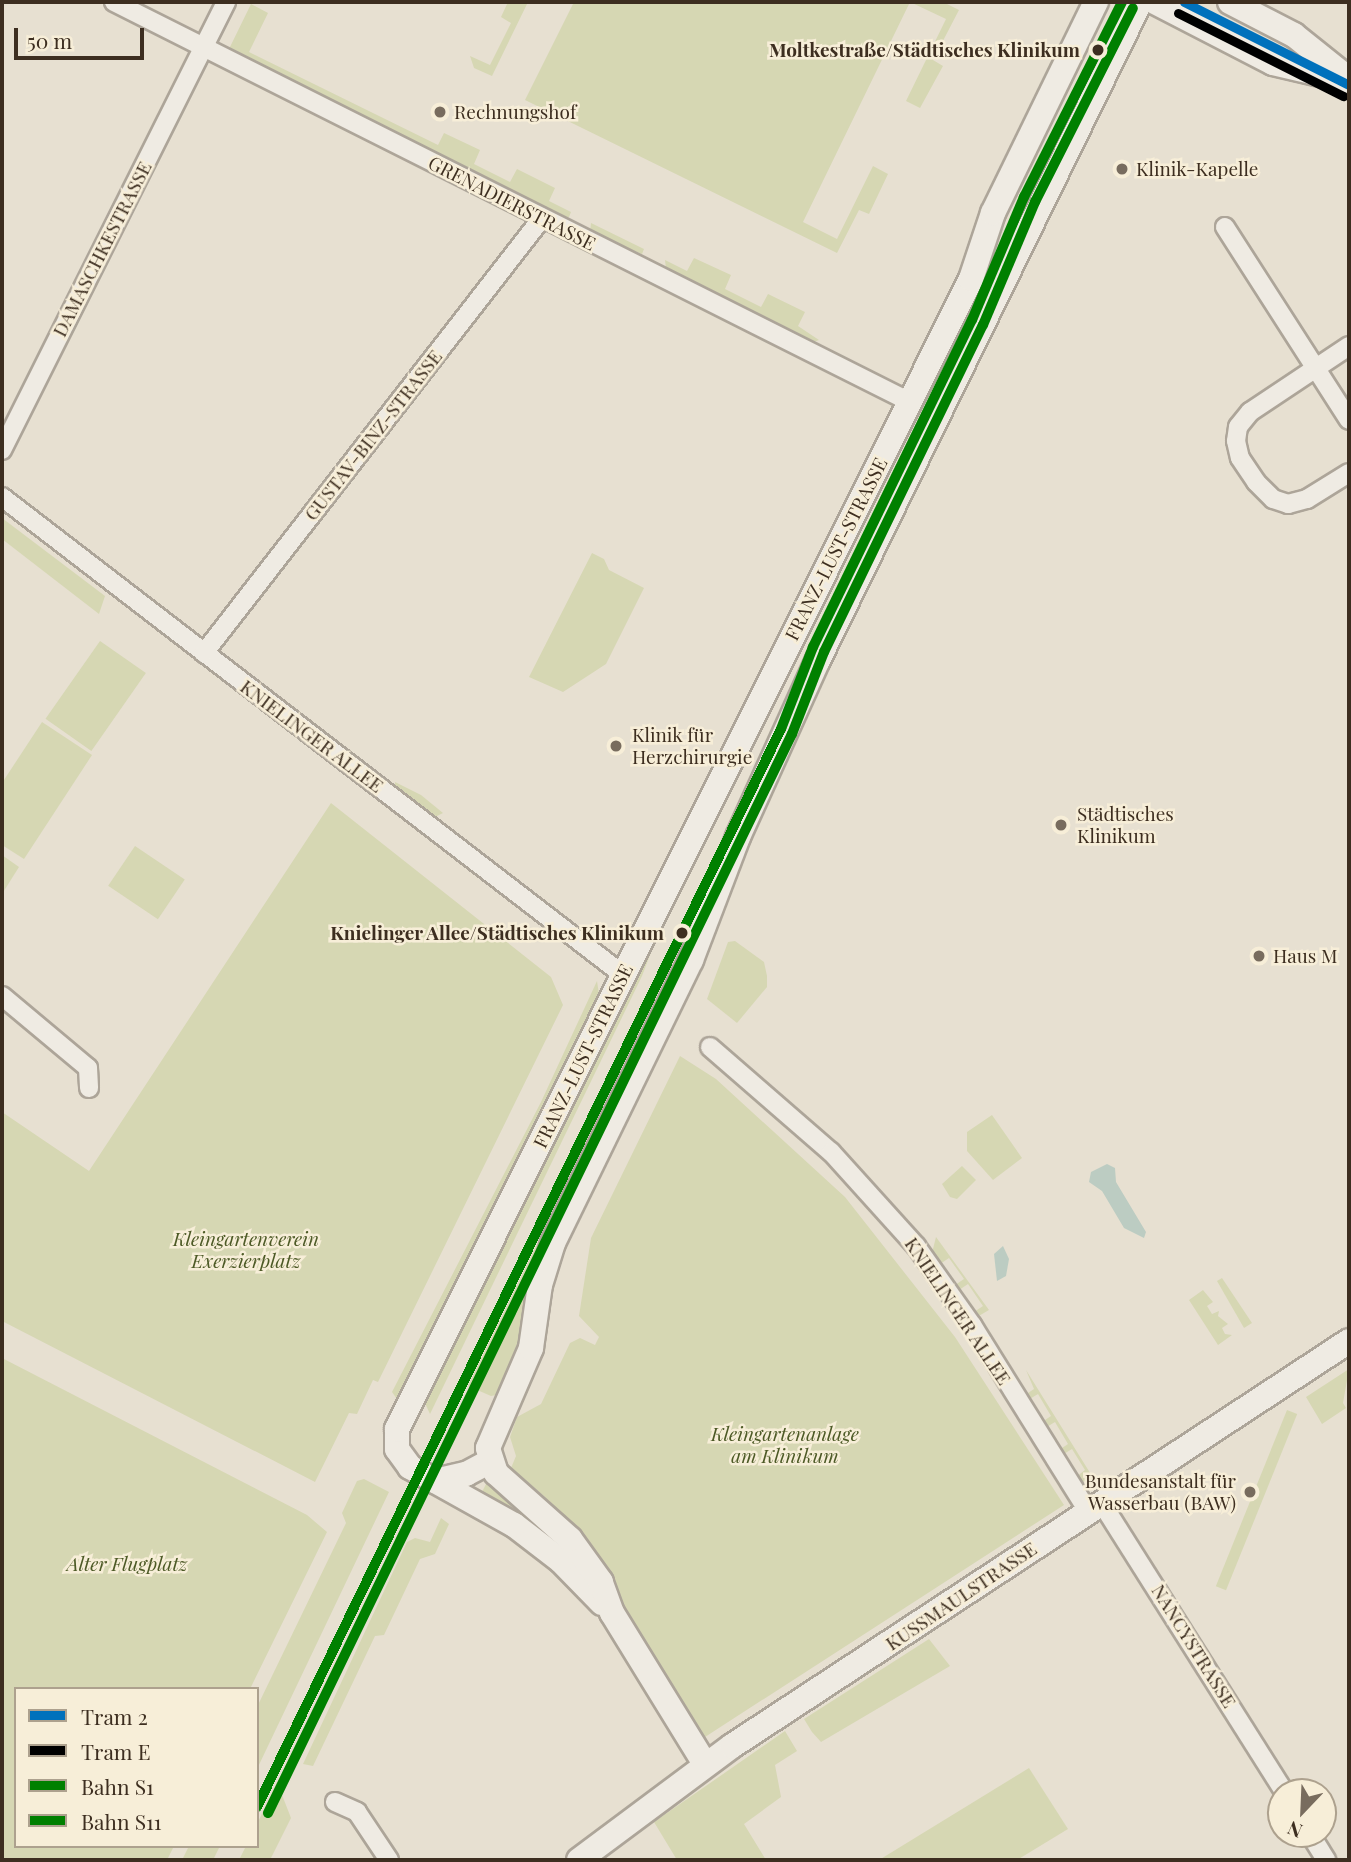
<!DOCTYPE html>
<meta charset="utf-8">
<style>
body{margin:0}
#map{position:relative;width:1351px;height:1862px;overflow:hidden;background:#e7e0d1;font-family:"Playfair Display",serif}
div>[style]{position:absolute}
.green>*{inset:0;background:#d6d7b3;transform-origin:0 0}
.water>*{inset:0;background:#bcccc2}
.roads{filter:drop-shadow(2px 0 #ada599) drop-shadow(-2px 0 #ada599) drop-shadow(0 2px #ada599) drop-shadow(0 -2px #ada599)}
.street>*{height:18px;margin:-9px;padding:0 9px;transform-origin:9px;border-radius:9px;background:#efebe3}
.secondary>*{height:24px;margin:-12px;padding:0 12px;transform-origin:12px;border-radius:12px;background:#efebe3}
.rail-1>*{height:10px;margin:-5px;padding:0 5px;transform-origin:5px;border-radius:5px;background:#008000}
.rail-2>*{height:10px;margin:-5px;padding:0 5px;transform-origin:5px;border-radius:5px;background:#008000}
.tram-1>*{height:9px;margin:-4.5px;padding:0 4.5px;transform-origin:4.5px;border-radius:4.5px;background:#0071bc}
.tram-2>*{height:9px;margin:-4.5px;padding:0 4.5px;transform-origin:4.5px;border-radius:4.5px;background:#000}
.dots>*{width:19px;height:19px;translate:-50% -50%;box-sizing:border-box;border:4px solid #f7eed8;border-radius:50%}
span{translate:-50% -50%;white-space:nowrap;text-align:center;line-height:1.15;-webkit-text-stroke:5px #f7eed8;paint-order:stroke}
.stop-label{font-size:19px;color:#3d2e20;font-weight:700}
.right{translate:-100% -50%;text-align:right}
.poi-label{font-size:19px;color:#3d2e20}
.left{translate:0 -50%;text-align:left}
.street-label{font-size:19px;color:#3d2e20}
.park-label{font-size:19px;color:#4d5a26;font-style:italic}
.frame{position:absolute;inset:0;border:4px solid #3d2e20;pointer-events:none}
.legend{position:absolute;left:14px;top:1687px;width:245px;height:161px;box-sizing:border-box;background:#f7eed8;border:2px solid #ada18e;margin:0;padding:9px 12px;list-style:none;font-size:21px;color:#3d2e20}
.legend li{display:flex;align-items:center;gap:14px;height:35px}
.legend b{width:35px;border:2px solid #ada18e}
.north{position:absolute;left:1267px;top:1778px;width:70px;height:70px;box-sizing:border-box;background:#f7eed8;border:2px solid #ada18e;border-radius:50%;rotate:203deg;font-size:19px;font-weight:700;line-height:28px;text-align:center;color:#3d2e20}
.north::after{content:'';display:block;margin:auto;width:24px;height:32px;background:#786c5e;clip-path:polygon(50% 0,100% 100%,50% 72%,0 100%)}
.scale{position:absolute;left:14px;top:28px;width:130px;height:32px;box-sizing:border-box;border:4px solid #3d2e20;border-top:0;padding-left:9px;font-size:21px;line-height:24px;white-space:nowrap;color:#3d2e20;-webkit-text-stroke:5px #f7eed8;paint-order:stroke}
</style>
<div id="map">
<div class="green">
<div style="clip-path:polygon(508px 2px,528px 2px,492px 76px,474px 68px,470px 56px,490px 65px,511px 23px,501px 17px)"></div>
<div style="clip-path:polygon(574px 2px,910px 2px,803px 222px,837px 239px,873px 166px,888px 174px,869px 214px,859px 210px,837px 253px,525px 100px)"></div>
<div style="clip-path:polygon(910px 2px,943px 2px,959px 10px,933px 60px,943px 66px,920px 108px,906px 101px,946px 19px)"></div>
<div style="clip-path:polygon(251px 4px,268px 13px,249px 52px,438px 145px,444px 133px,480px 150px,474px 164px,510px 182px,517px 169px,555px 188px,549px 201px,571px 212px,569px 217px,562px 221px,229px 49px)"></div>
<div style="clip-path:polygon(591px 223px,644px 249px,642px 254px,590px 233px)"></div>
<div style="clip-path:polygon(694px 258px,731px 275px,725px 289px,761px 307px,768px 294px,805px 312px,798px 326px,819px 340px,811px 343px,666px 269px,665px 260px,687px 271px)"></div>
<div style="clip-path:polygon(2px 518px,105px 596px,99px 614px,2px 539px)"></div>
<div style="clip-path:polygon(592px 553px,604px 559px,609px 570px,644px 588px,606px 664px,563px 692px,529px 677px)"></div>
<div style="left:100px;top:641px;width:56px;height:95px;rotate:35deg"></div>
<div style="clip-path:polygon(42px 722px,92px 755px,24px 859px,2px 845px,2px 783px)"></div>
<div style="clip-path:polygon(395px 782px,421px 795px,443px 813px,431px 819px,395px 791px)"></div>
<div style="clip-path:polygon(331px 803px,551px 977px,563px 1005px,378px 1382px,373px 1380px,357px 1414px,349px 1413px,315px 1482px,2px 1321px,2px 1112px,89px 1171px)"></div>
<div style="left:135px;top:846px;width:60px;height:48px;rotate:34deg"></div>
<div style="clip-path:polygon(2px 855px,19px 867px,2px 894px)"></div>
<div style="clip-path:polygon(650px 940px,655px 942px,642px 976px,430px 1414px,424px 1401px)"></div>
<div style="clip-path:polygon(735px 941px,764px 962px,767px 976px,767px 987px,737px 1023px,707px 999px,728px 942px)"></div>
<div style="clip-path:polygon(597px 981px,600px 1001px,586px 1036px,577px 1036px,478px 1239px,480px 1245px,399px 1402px,392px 1392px,541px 1102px)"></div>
<div style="clip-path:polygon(680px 1056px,716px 1079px,845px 1197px,955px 1337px,1064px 1505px,705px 1737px,693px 1725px,582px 1540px,545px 1497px,511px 1468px,516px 1456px,510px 1437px,517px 1417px,541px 1404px,570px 1343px,580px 1338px,595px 1345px,599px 1337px,579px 1316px,591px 1238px)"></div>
<div style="clip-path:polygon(613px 1088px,506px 1393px,491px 1396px,468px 1386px)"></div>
<div style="clip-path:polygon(992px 1115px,1022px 1158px,993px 1180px,967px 1151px,967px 1132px)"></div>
<div style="clip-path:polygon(962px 1166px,976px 1180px,957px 1199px,950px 1197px,942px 1184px)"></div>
<div style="clip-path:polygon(936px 1237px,989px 1310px,977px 1317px,974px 1312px,983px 1306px,968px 1284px,959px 1290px,955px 1285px,964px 1279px,949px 1258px,940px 1264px,932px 1253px)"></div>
<div style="clip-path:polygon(1222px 1278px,1252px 1323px,1244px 1328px,1217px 1281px)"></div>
<div style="clip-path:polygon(1203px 1290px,1213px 1302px,1207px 1306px,1212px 1314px,1219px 1311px,1218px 1316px,1228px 1324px,1222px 1328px,1225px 1334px,1232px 1335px,1218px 1345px,1189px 1300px)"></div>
<div style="clip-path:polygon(2px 1358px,307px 1515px,327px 1532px,250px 1689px,16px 1689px,16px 1846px,174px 1846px,167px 1860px,2px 1860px)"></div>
<div style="clip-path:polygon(1349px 1369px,1343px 1403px,1346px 1408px,1322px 1424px,1306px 1397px)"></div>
<div style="clip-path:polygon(1026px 1370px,1092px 1476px,1080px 1484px,1076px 1477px,1085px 1470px,1072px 1449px,1062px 1455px,1059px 1450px,1068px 1444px,1055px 1422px,1045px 1428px,1042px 1422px,1051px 1416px,1038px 1394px,1028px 1400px,1025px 1395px,1034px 1389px)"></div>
<div style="left:1287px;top:1410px;width:11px;height:190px;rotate:22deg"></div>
<div style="clip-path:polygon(364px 1479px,389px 1492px,257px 1769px,257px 1707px,346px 1523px,342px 1513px,357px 1481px)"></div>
<div style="clip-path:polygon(487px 1482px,490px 1482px,571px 1554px,482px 1492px)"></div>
<div style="clip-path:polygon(441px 1518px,449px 1524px,435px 1554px,420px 1559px,384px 1635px,375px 1636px,313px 1766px,303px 1764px,407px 1542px,415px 1538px,430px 1542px)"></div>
<div style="clip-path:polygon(929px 1639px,950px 1666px,821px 1742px,812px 1732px,804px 1719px)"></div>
<div style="clip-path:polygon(785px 1731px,797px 1751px,775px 1765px,781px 1797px,744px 1824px,766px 1860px,677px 1860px,654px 1822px)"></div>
<div style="clip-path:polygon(1029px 1768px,1068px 1829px,1017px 1860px,879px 1860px)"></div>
<div style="clip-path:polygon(277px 1782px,291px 1818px,270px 1860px,239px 1860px,246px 1846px,257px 1846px,257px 1824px)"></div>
<div style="clip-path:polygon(189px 1846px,220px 1846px,213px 1860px,182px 1860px)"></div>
</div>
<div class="water">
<div style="clip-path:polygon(1107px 1164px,1115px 1168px,1116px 1182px,1146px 1232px,1144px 1238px,1124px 1228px,1102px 1191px,1089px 1182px,1091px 1172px)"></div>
<div style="clip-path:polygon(1003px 1246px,1009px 1259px,1006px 1276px,997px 1281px,994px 1254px)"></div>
</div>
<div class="roads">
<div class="street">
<div style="left:114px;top:2px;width:891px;rotate:26.68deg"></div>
<div style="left:1225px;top:227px;width:229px;rotate:57.3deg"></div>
<div style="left:1349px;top:346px;width:119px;rotate:146.3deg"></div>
<div style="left:1250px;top:412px;width:19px;rotate:129deg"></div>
<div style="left:1238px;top:427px;width:14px;rotate:98deg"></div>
<div style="left:1236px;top:441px;width:17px;rotate:77deg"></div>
<div style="left:1240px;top:458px;width:29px;rotate:56deg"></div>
<div style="left:1256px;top:482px;width:24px;rotate:45deg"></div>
<div style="left:1273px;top:499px;width:16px;rotate:18deg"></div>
<div style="left:1288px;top:504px;width:20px;rotate:-15deg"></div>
<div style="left:1307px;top:499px;width:49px;rotate:-31.8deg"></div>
<div style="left:2px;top:450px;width:501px;rotate:-63.43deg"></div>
<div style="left:2px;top:497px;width:782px;rotate:37.57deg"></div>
<div style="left:204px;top:653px;width:551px;rotate:-52.15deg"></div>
<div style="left:2px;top:996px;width:112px;rotate:39.9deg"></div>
<div style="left:88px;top:1068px;width:20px;rotate:87deg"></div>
<div style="left:710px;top:1047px;width:160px;rotate:41deg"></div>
<div style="left:831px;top:1152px;width:127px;rotate:47.9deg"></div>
<div style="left:916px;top:1246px;width:97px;rotate:54.7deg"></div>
<div style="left:972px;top:1325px;width:219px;rotate:58.1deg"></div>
<div style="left:1101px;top:1502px;width:343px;rotate:57.7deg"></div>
<div style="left:335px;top:1802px;width:24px;rotate:24deg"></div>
<div style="left:357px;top:1812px;width:58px;rotate:56.3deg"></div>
<div style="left:1310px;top:1834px;width:31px;rotate:58deg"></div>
</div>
<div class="secondary">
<div style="left:1155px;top:2px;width:133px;rotate:27.3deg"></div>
<div style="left:1273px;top:63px;width:78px;rotate:13.3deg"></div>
<div style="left:1230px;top:2px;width:72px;rotate:27.3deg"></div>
<div style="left:1294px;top:35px;width:70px;rotate:38.7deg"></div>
<div style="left:435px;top:1481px;width:32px;rotate:-13deg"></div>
<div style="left:466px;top:1474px;width:26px;rotate:-28deg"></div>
<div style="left:602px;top:1603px;width:59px;rotate:-134.3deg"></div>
<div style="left:561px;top:1561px;width:59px;rotate:-142.5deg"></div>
<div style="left:514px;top:1525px;width:119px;rotate:-150.9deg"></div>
<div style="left:410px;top:1467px;width:22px;rotate:-126deg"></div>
<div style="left:397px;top:1449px;width:20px;rotate:-90deg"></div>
<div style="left:397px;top:1429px;width:1285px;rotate:-63.47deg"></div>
<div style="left:971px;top:279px;width:70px;rotate:-71.6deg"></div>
<div style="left:993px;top:213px;width:235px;rotate:-64deg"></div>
<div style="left:705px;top:1764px;width:177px;rotate:-121.6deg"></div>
<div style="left:612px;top:1613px;width:33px;rotate:-110deg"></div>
<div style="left:601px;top:1582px;width:53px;rotate:-125.8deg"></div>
<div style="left:570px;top:1539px;width:99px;rotate:-138.3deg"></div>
<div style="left:496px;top:1473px;width:26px;rotate:-108deg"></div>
<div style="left:488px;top:1448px;width:109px;rotate:-66.7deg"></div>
<div style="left:531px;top:1348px;width:64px;rotate:-81.9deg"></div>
<div style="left:540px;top:1285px;width:44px;rotate:-72.8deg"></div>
<div style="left:553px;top:1243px;width:315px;rotate:-64deg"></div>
<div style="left:691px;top:960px;width:132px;rotate:-69.1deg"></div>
<div style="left:738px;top:837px;width:194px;rotate:-65.7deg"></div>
<div style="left:818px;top:660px;width:733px;rotate:-63.92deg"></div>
<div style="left:579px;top:1860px;width:191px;rotate:-36.7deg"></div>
<div style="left:732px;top:1746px;width:738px;rotate:-33.28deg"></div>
</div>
</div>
<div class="rail-1">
<div style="left:257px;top:1807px;width:1199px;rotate:-64.08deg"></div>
<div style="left:781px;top:729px;width:88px;rotate:-68.7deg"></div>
<div style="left:813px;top:647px;width:364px;rotate:-64.1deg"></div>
<div style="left:972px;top:320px;width:134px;rotate:-67.1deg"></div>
<div style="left:1024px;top:197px;width:218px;rotate:-63.3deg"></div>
</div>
<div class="rail-2">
<div style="left:268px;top:1813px;width:1200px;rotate:-64.1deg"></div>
<div style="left:792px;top:734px;width:88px;rotate:-68.7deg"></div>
<div style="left:824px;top:652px;width:364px;rotate:-64.1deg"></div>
<div style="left:983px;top:325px;width:134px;rotate:-67.1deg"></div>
<div style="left:1035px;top:202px;width:217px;rotate:-63.2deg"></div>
</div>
<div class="tram-1">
<div style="left:1184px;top:2px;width:185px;rotate:26.7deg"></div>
</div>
<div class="tram-2">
<div style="left:1178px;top:13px;width:185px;rotate:26.7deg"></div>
</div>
<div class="dots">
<div style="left:1098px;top:50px;background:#3d2e20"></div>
<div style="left:440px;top:112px;background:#786c5e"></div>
<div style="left:1122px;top:169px;background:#786c5e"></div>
<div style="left:616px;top:746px;background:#786c5e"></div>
<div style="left:1061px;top:825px;background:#786c5e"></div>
<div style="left:682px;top:933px;background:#3d2e20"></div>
<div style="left:1259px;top:956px;background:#786c5e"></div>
<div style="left:1250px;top:1492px;background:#786c5e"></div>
</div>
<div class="stop-label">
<span class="right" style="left:1080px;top:50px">Moltkestraße/Städtisches Klinikum</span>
<span class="right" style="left:664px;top:933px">Knielinger Allee/Städtisches Klinikum</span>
</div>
<div class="poi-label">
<span class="left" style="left:454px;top:112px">Rechnungshof</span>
<span class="left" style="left:1136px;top:169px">Klinik-Kapelle</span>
<span class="left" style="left:632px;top:746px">Klinik für<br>Herzchirurgie</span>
<span class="left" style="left:1077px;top:825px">Städtisches<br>Klinikum</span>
<span class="left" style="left:1273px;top:956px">Haus M</span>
<span class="right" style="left:1236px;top:1492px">Bundesanstalt für<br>Wasserbau (BAW)</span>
</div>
<div class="street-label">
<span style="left:512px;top:203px;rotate:27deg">GRENADIERSTRASSE</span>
<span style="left:102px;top:249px;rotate:-63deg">DAMASCHKESTRASSE</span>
<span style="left:373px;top:435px;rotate:-52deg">GUSTAV-BINZ-STRASSE</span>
<span style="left:836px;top:549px;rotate:-63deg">FRANZ-LUST-STRASSE</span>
<span style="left:312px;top:736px;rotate:37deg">KNIELINGER ALLEE</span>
<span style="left:583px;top:1056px;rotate:-64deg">FRANZ-LUST-STRASSE</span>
<span style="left:958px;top:1311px;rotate:56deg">KNIELINGER ALLEE</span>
<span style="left:961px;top:1596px;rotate:-34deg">KUSSMAULSTRASSE</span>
<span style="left:1194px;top:1646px;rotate:58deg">NANCYSTRASSE</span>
</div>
<div class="park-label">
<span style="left:246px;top:1250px">Kleingartenverein<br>Exerzierplatz</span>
<span style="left:785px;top:1445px">Kleingartenanlage<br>am Klinikum</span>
<span style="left:127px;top:1564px">Alter Flugplatz</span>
</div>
<div class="frame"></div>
<ul class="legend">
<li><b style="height:9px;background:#0071bc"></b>Tram 2</li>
<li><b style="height:9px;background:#000"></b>Tram E</li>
<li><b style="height:9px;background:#008000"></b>Bahn S1</li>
<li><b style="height:9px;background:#008000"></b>Bahn S11</li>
</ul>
<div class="north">N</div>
<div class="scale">50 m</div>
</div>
